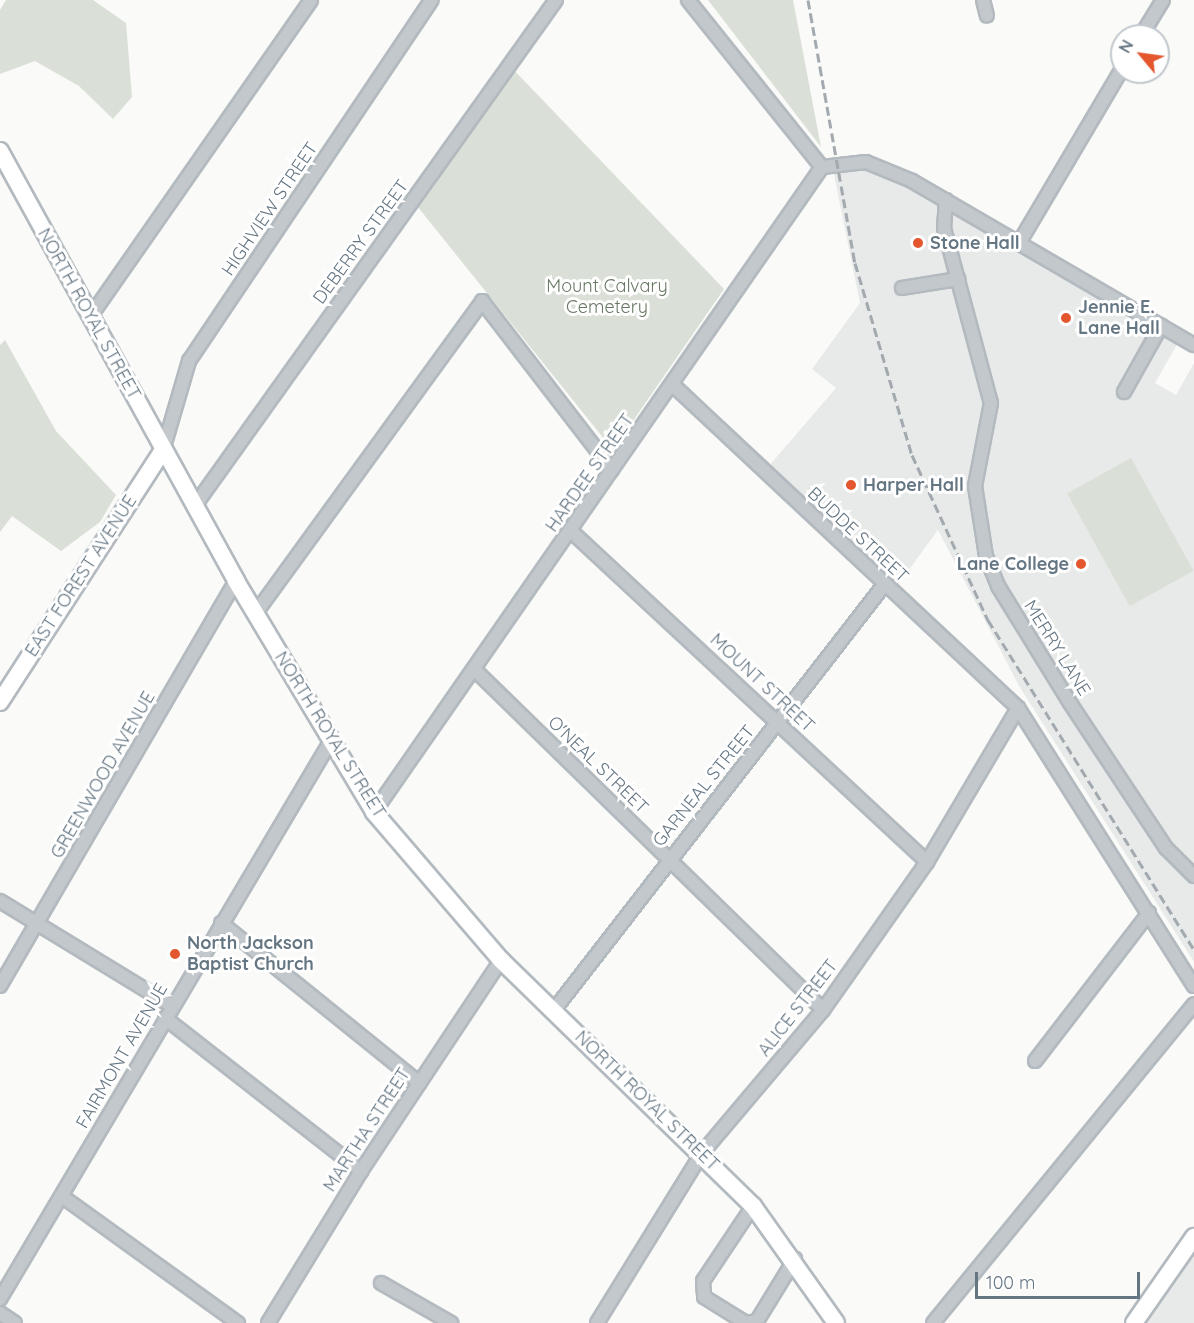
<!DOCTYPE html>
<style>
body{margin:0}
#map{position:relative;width:1194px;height:1323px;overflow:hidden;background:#fafaf8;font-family:Quicksand,sans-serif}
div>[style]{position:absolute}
.built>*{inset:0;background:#e8e9e9}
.green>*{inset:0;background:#dadfd7;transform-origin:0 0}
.roads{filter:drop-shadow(2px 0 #b3babf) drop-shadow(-2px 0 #b3babf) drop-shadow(0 2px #b3babf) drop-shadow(0 -2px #b3babf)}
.street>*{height:12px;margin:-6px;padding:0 6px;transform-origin:6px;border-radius:6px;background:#c3c8cc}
.secondary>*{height:16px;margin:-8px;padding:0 8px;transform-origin:8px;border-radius:8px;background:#fff}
.rail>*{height:3px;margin-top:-1.5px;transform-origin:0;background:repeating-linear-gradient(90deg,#a2aab0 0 9px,transparent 0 13.5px)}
.dots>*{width:16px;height:16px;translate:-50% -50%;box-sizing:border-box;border:3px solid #fff;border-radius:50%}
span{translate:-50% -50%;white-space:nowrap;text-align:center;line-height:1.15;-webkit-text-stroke:6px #fff;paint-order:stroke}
.street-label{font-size:18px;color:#657683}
.poi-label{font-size:18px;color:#657683;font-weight:700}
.left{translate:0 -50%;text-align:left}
.right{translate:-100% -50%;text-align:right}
.park-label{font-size:18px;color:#687a64}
.north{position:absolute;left:1110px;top:24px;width:60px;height:60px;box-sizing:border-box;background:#fff;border:2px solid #c1c8cd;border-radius:50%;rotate:299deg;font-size:16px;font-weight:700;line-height:24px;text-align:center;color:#657683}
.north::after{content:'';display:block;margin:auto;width:21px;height:27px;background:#e4572e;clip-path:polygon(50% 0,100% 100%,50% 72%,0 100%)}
.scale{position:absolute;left:975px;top:1272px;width:165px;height:27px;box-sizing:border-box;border:3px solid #657683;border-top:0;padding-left:8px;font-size:18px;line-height:21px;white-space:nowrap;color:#657683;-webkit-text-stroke:4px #fff;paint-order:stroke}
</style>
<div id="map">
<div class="built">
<div style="clip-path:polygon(853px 164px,896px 176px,1179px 341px,1155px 383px,1176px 395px,1194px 363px,1194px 962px,1019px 686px,938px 530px,895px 589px,768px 467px,836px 388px,812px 369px,860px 303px,833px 170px)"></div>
<div style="clip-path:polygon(1194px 1251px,1194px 1323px,1143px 1323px)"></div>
</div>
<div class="green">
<div style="clip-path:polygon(6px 0,93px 0,126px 23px,132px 97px,113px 119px,79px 86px,35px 61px,0 74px,0 10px)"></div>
<div style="clip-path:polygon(708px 0,793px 0,821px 147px)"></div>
<div style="clip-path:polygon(510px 66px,724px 289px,613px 450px,413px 201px)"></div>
<div style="clip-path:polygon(5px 340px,56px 431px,116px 495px,100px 522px,61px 551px,12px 516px,0 532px,0 345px)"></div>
<div style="left:1131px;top:458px;width:129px;height:73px;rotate:61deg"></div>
</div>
<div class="roads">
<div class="street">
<div style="left:688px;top:0;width:214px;rotate:51.3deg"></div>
<div style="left:983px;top:0;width:16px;rotate:76deg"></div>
<div style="left:1141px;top:36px;width:42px;rotate:-58.6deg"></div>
<div style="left:946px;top:200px;width:28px;rotate:94deg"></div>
<div style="left:944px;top:228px;width:181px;rotate:75deg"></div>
<div style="left:991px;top:403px;width:85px;rotate:100.9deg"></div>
<div style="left:975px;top:486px;width:71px;rotate:81.1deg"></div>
<div style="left:986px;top:556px;width:32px;rotate:68deg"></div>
<div style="left:998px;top:586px;width:137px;rotate:58.4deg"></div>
<div style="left:1070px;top:703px;width:174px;rotate:56.5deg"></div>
<div style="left:1166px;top:848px;width:40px;rotate:45deg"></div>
<div style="left:1019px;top:243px;width:202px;rotate:-59.4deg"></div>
<div style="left:902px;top:288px;width:57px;rotate:-9.1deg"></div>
<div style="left:90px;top:317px;width:386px;rotate:-55.1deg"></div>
<div style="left:674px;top:386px;width:471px;rotate:43.1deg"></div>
<div style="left:1018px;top:708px;width:329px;rotate:57.7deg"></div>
<div style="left:1124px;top:392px;width:76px;rotate:-60.7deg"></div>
<div style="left:163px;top:450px;width:93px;rotate:-73.7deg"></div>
<div style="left:189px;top:361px;width:435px;rotate:-56.1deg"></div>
<div style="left:196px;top:504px;width:619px;rotate:-54.46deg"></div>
<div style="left:572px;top:532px;width:485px;rotate:42.9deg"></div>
<div style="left:255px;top:614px;width:387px;rotate:-54deg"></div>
<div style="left:482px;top:301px;width:213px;rotate:52.4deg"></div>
<div style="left:476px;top:671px;width:485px;rotate:44.3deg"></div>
<div style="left:374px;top:812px;width:785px;rotate:-55.22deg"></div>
<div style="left:822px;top:167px;width:44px;rotate:-6.5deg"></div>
<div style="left:866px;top:162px;width:50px;rotate:22.4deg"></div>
<div style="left:912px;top:181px;width:326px;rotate:30.2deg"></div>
<div style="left:0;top:901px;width:202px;rotate:31.4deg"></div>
<div style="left:221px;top:923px;width:255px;rotate:38.9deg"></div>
<div style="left:0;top:986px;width:469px;rotate:-59.8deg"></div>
<div style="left:554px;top:1010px;width:538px;rotate:-52.17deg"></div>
<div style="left:165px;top:1018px;width:249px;rotate:38deg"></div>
<div style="left:1035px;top:1061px;width:187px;rotate:-52.4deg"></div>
<div style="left:63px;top:1197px;width:216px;rotate:35.8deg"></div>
<div style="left:753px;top:1206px;width:90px;rotate:123.7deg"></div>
<div style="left:703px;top:1281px;width:16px;rotate:86deg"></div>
<div style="left:704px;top:1297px;width:49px;rotate:31.8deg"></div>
<div style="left:746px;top:1323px;width:11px;rotate:-10deg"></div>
<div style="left:757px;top:1321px;width:73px;rotate:-58.5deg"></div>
<div style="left:381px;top:1283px;width:81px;rotate:29.7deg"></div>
<div style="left:0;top:1299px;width:651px;rotate:-59.34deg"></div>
<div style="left:0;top:1313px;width:18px;rotate:34deg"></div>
<div style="left:268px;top:1323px;width:178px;rotate:-58.5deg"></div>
<div style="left:361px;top:1171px;width:253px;rotate:-56.4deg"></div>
<div style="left:597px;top:1323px;width:200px;rotate:-58.3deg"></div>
<div style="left:702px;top:1153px;width:187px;rotate:-49.8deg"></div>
<div style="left:823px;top:1010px;width:181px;rotate:-54.9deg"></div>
<div style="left:927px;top:862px;width:179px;rotate:-59.4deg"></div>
<div style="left:933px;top:1323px;width:412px;rotate:-50.7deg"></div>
</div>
<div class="secondary">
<div style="left:0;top:151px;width:491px;rotate:61.2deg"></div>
<div style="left:236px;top:581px;width:269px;rotate:59.1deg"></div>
<div style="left:374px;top:812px;width:195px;rotate:49.4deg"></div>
<div style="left:501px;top:960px;width:352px;rotate:44.3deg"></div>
<div style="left:753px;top:1206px;width:143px;rotate:54.6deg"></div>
<div style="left:0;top:702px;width:300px;rotate:-57.1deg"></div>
<div style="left:1134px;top:1323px;width:105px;rotate:-55.1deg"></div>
</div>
</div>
<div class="rail">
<div style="left:808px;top:0;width:267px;rotate:79.9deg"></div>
<div style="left:855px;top:263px;width:200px;rotate:73.5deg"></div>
<div style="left:912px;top:455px;width:182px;rotate:65.3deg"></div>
<div style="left:988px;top:620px;width:389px;rotate:58deg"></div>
</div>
<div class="dots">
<div style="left:918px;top:243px;background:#e4572e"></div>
<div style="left:1066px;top:318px;background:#e4572e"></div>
<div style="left:851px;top:485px;background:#e4572e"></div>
<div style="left:1081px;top:564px;background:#e4572e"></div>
<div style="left:175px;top:954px;background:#e4572e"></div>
</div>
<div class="street-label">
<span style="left:270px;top:209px;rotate:-56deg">HIGHVIEW STREET</span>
<span style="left:361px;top:242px;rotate:-54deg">DEBERRY STREET</span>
<span style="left:89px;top:314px;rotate:61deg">NORTH ROYAL STREET</span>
<span style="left:590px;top:473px;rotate:-55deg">HARDEE STREET</span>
<span style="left:858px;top:535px;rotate:43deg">BUDDE STREET</span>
<span style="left:81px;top:576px;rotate:-57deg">EAST FOREST AVENUE</span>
<span style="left:1057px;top:648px;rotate:58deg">MERRY LANE</span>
<span style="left:762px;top:683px;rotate:43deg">MOUNT STREET</span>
<span style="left:330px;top:735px;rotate:58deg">NORTH ROYAL STREET</span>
<span style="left:598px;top:765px;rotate:44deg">O'NEAL STREET</span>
<span style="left:103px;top:775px;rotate:-60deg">GREENWOOD AVENUE</span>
<span style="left:704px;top:786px;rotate:-51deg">GARNEAL STREET</span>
<span style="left:798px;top:1008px;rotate:-52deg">ALICE STREET</span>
<span style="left:122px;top:1056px;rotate:-60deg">FAIRMONT AVENUE</span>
<span style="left:647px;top:1101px;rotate:44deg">NORTH ROYAL STREET</span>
<span style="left:367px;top:1130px;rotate:-57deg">MARTHA STREET</span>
</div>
<div class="poi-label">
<span class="left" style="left:930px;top:243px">Stone Hall</span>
<span class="left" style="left:1078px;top:318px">Jennie E.<br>Lane Hall</span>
<span class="left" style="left:863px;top:485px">Harper Hall</span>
<span class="right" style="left:1069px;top:564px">Lane College</span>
<span class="left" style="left:187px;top:954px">North Jackson<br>Baptist Church</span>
</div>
<div class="park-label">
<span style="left:607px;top:297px">Mount Calvary<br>Cemetery</span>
</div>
<div class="north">N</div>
<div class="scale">100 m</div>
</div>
